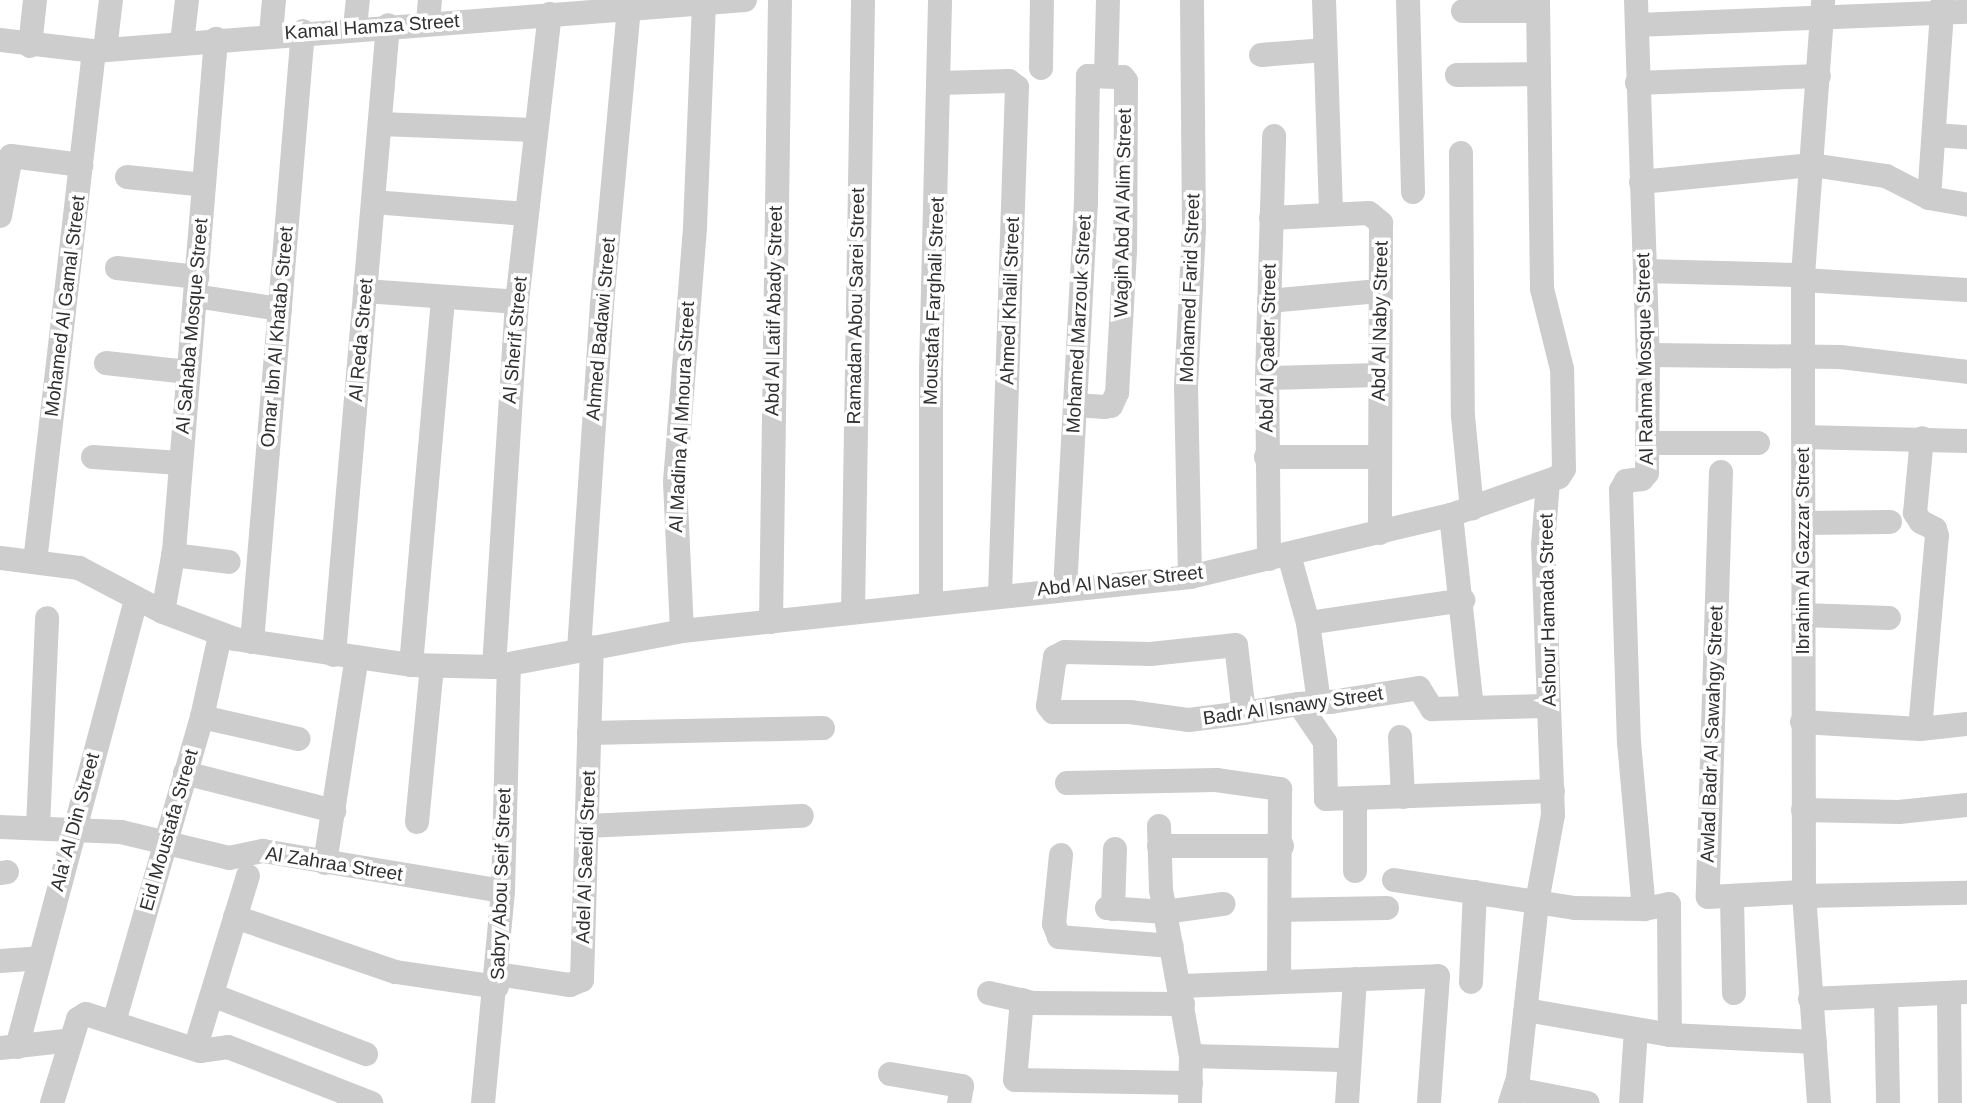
<!DOCTYPE html>
<style>
body{margin:0}
#map{position:relative;width:1967px;height:1103px;overflow:hidden;background:#fff;font-family:Arial,sans-serif}
div>[style]{position:absolute}
.minor>*{height:24px;margin:-12px;padding:0 12px;transform-origin:12px;border-radius:12px;background:#cdcdcd}
span{translate:-50% -50%;white-space:nowrap;text-align:center;line-height:1.15;-webkit-text-stroke:7px #fff;paint-order:stroke}
.street-label{font-size:19px;color:#303030}
</style>
<div id="map">
<div class="minor">
<div style="left:1324px;top:0;width:215px;rotate:88.1deg"></div>
<div style="left:1408px;top:0;width:192px;rotate:88.5deg"></div>
<div style="left:1636px;top:0;width:355px;rotate:88.1deg"></div>
<div style="left:1648px;top:355px;width:118px;rotate:90.5deg"></div>
<div style="left:1647px;top:473px;width:8px;rotate:130deg"></div>
<div style="left:1642px;top:479px;width:16px;rotate:173deg"></div>
<div style="left:1626px;top:481px;width:10px;rotate:119deg"></div>
<div style="left:1621px;top:490px;width:252px;rotate:88.2deg"></div>
<div style="left:1629px;top:742px;width:168px;rotate:84.9deg"></div>
<div style="left:1463px;top:11px;width:75px"></div>
<div style="left:428px;top:22px;width:22px;rotate:-85deg"></div>
<div style="left:1637px;top:25px;width:330px;rotate:-2.3deg"></div>
<div style="left:355px;top:27px;width:27px;rotate:-84deg"></div>
<div style="left:271px;top:34px;width:34px;rotate:-85deg"></div>
<div style="left:0;top:40px;width:95px;rotate:6.7deg"></div>
<div style="left:94px;top:51px;width:653px;rotate:-4.48deg"></div>
<div style="left:182px;top:43px;width:43px;rotate:-83.4deg"></div>
<div style="left:30px;top:46px;width:46px;rotate:-83.8deg"></div>
<div style="left:105px;top:50px;width:50px;rotate:-83.2deg"></div>
<div style="left:1261px;top:55px;width:64px;rotate:-4.5deg"></div>
<div style="left:1041px;top:68px;width:68px;rotate:-89.2deg"></div>
<div style="left:1457px;top:75px;width:82px;rotate:-0.7deg"></div>
<div style="left:1106px;top:76px;width:76px;rotate:-88.5deg"></div>
<div style="left:940px;top:83px;width:69px;rotate:-1.7deg"></div>
<div style="left:1009px;top:81px;width:10px;rotate:37deg"></div>
<div style="left:1017px;top:87px;width:506px;rotate:91.92deg"></div>
<div style="left:1637px;top:83px;width:182px;rotate:-2.2deg"></div>
<div style="left:380px;top:124px;width:154px;rotate:2.2deg"></div>
<div style="left:1935px;top:135px;width:32px;rotate:4deg"></div>
<div style="left:1461px;top:153px;width:263px;rotate:89.6deg"></div>
<div style="left:1463px;top:416px;width:93px;rotate:84.5deg"></div>
<div style="left:127px;top:177px;width:77px;rotate:5.9deg"></div>
<div style="left:1641px;top:182px;width:172px;rotate:-5.7deg"></div>
<div style="left:1812px;top:165px;width:75px;rotate:8.5deg"></div>
<div style="left:1886px;top:176px;width:48px;rotate:27.1deg"></div>
<div style="left:1929px;top:198px;width:39px;rotate:10deg"></div>
<div style="left:1929px;top:198px;width:198px;rotate:-86deg"></div>
<div style="left:373px;top:202px;width:153px;rotate:4.5deg"></div>
<div style="left:0;top:216px;width:61px;rotate:-79.6deg"></div>
<div style="left:11px;top:156px;width:71px;rotate:7.3deg"></div>
<div style="left:1271px;top:218px;width:98px;rotate:-2.9deg"></div>
<div style="left:1369px;top:213px;width:16px;rotate:40deg"></div>
<div style="left:1381px;top:223px;width:310px;rotate:90.2deg"></div>
<div style="left:117px;top:268px;width:81px;rotate:6.4deg"></div>
<div style="left:1645px;top:271px;width:158px;rotate:1.5deg"></div>
<div style="left:1803px;top:280px;width:164px;rotate:3.5deg"></div>
<div style="left:365px;top:291px;width:152px;rotate:4.1deg"></div>
<div style="left:195px;top:296px;width:86px;rotate:8.7deg"></div>
<div style="left:1269px;top:301px;width:110px;rotate:-5.2deg"></div>
<div style="left:1648px;top:355px;width:192px;rotate:0.6deg"></div>
<div style="left:1840px;top:357px;width:128px;rotate:6.7deg"></div>
<div style="left:106px;top:363px;width:82px;rotate:6.3deg"></div>
<div style="left:1267px;top:378px;width:112px;rotate:-1.5deg"></div>
<div style="left:1803px;top:437px;width:164px;rotate:1.4deg"></div>
<div style="left:1647px;top:443px;width:111px"></div>
<div style="left:93px;top:457px;width:87px;rotate:3.9deg"></div>
<div style="left:1266px;top:457px;width:113px"></div>
<div style="left:1721px;top:472px;width:425px;rotate:91.8deg"></div>
<div style="left:1708px;top:897px;width:96px;rotate:-3deg"></div>
<div style="left:1451px;top:515px;width:194px;rotate:83.8deg"></div>
<div style="left:1803px;top:523px;width:87px;rotate:-0.7deg"></div>
<div style="left:173px;top:555px;width:56px;rotate:7.1deg"></div>
<div style="left:1289px;top:555px;width:71px;rotate:74.4deg"></div>
<div style="left:1308px;top:623px;width:80px;rotate:82.1deg"></div>
<div style="left:0;top:558px;width:80px;rotate:7.2deg"></div>
<div style="left:79px;top:568px;width:95px;rotate:27.6deg"></div>
<div style="left:163px;top:612px;width:77px;rotate:20.6deg"></div>
<div style="left:235px;top:639px;width:178px;rotate:8.4deg"></div>
<div style="left:411px;top:665px;width:83px;rotate:1.4deg"></div>
<div style="left:494px;top:667px;width:191px;rotate:-10.8deg"></div>
<div style="left:682px;top:631px;width:511px;rotate:-6.07deg"></div>
<div style="left:1190px;top:577px;width:268px;rotate:-13.4deg"></div>
<div style="left:1451px;top:515px;width:114px;rotate:-19.4deg"></div>
<div style="left:1559px;top:477px;width:9px;rotate:-58deg"></div>
<div style="left:1564px;top:469px;width:100px;rotate:-91.1deg"></div>
<div style="left:1562px;top:369px;width:82px;rotate:-104deg"></div>
<div style="left:1542px;top:289px;width:289px;rotate:-90.8deg"></div>
<div style="left:1269px;top:559px;width:181px;rotate:-90.6deg"></div>
<div style="left:1267px;top:378px;width:242px;rotate:-88.3deg"></div>
<div style="left:35px;top:562px;width:514px;rotate:-83.41deg"></div>
<div style="left:1190px;top:577px;width:190px;rotate:-91.2deg"></div>
<div style="left:1186px;top:387px;width:157px;rotate:-87.1deg"></div>
<div style="left:1194px;top:230px;width:230px;rotate:-90.5deg"></div>
<div style="left:1065px;top:589px;width:184px;rotate:-86.9deg"></div>
<div style="left:1075px;top:405px;width:203px;rotate:-86.9deg"></div>
<div style="left:1086px;top:202px;width:126px;rotate:-89.1deg"></div>
<div style="left:1088px;top:76px;width:35px;rotate:2deg"></div>
<div style="left:1123px;top:77px;width:5px;rotate:53deg"></div>
<div style="left:1126px;top:81px;width:170px;rotate:90.3deg"></div>
<div style="left:1125px;top:251px;width:142px;rotate:93.2deg"></div>
<div style="left:1117px;top:393px;width:14px;rotate:115deg"></div>
<div style="left:1111px;top:406px;width:6px;rotate:171deg"></div>
<div style="left:1105px;top:407px;width:30px;rotate:-176deg"></div>
<div style="left:931px;top:602px;width:232px;rotate:-90deg"></div>
<div style="left:931px;top:370px;width:370px;rotate:-88.6deg"></div>
<div style="left:163px;top:612px;width:62px;rotate:-79.8deg"></div>
<div style="left:174px;top:551px;width:514px;rotate:-85.31deg"></div>
<div style="left:853px;top:612px;width:612px;rotate:-89.06deg"></div>
<div style="left:1803px;top:615px;width:86px;rotate:2deg"></div>
<div style="left:771px;top:622px;width:622px;rotate:-89.17deg"></div>
<div style="left:1308px;top:623px;width:157px;rotate:-8.4deg"></div>
<div style="left:682px;top:631px;width:149px;rotate:-92.7deg"></div>
<div style="left:675px;top:482px;width:256px;rotate:-85.5deg"></div>
<div style="left:695px;top:227px;width:224px;rotate:-87.7deg"></div>
<div style="left:252px;top:642px;width:613px;rotate:-85.23deg"></div>
<div style="left:579px;top:650px;width:347px;rotate:-86.2deg"></div>
<div style="left:602px;top:304px;width:297px;rotate:-84.8deg"></div>
<div style="left:334px;top:655px;width:632px;rotate:-85.1deg"></div>
<div style="left:411px;top:665px;width:369px;rotate:-85deg"></div>
<div style="left:494px;top:667px;width:366px;rotate:-86.4deg"></div>
<div style="left:517px;top:302px;width:290px;rotate:-83.5deg"></div>
<div style="left:1299px;top:704px;width:46px;rotate:55.6deg"></div>
<div style="left:1325px;top:742px;width:57px;rotate:89deg"></div>
<div style="left:1326px;top:799px;width:227px;rotate:-2deg"></div>
<div style="left:1244px;top:713px;width:68px;rotate:-96.7deg"></div>
<div style="left:1236px;top:645px;width:86px;rotate:174deg"></div>
<div style="left:1150px;top:654px;width:85px;rotate:-178.7deg"></div>
<div style="left:1065px;top:652px;width:11px;rotate:153deg"></div>
<div style="left:1055px;top:657px;width:49px;rotate:98.1deg"></div>
<div style="left:1048px;top:706px;width:8px;rotate:50deg"></div>
<div style="left:1053px;top:712px;width:77px"></div>
<div style="left:1130px;top:712px;width:60px;rotate:7.7deg"></div>
<div style="left:1189px;top:720px;width:55px;rotate:-7.3deg"></div>
<div style="left:1244px;top:713px;width:56px;rotate:-9.3deg"></div>
<div style="left:1299px;top:704px;width:32px;rotate:-4deg"></div>
<div style="left:1331px;top:702px;width:89px;rotate:-9deg"></div>
<div style="left:1419px;top:688px;width:25px;rotate:58deg"></div>
<div style="left:1432px;top:709px;width:117px;rotate:-1.5deg"></div>
<div style="left:202px;top:717px;width:99px;rotate:12.8deg"></div>
<div style="left:1802px;top:722px;width:118px;rotate:3.4deg"></div>
<div style="left:1920px;top:729px;width:47px;rotate:-6.1deg"></div>
<div style="left:1920px;top:729px;width:194px;rotate:-85deg"></div>
<div style="left:1937px;top:536px;width:7px;rotate:-106deg"></div>
<div style="left:1935px;top:529px;width:16px;rotate:-153deg"></div>
<div style="left:1921px;top:522px;width:11px;rotate:-124deg"></div>
<div style="left:1915px;top:513px;width:75px;rotate:-84.7deg"></div>
<div style="left:589px;top:733px;width:234px;rotate:-1.2deg"></div>
<div style="left:1400px;top:737px;width:60px;rotate:87.1deg"></div>
<div style="left:185px;top:773px;width:154px;rotate:14.3deg"></div>
<div style="left:1067px;top:783px;width:149px;rotate:-1.2deg"></div>
<div style="left:1216px;top:780px;width:65px;rotate:8deg"></div>
<div style="left:1280px;top:789px;width:192px;rotate:90.3deg"></div>
<div style="left:1355px;top:799px;width:72px;rotate:90deg"></div>
<div style="left:1803px;top:810px;width:96px;rotate:1.2deg"></div>
<div style="left:1899px;top:812px;width:68px;rotate:-5.9deg"></div>
<div style="left:417px;top:822px;width:156px;rotate:-84.5deg"></div>
<div style="left:587px;top:826px;width:215px;rotate:-2.7deg"></div>
<div style="left:1159px;top:826px;width:64px;rotate:88.2deg"></div>
<div style="left:1161px;top:890px;width:169px;rotate:79.8deg"></div>
<div style="left:1191px;top:1056px;width:47px;rotate:91.2deg"></div>
<div style="left:0;top:827px;width:121px;rotate:2.4deg"></div>
<div style="left:121px;top:832px;width:111px;rotate:13.5deg"></div>
<div style="left:229px;top:858px;width:35px;rotate:-12deg"></div>
<div style="left:263px;top:851px;width:243px;rotate:9.5deg"></div>
<div style="left:38px;top:827px;width:209px;rotate:-87.5deg"></div>
<div style="left:1159px;top:846px;width:123px"></div>
<div style="left:1061px;top:855px;width:69px;rotate:95.8deg"></div>
<div style="left:1054px;top:924px;width:14px;rotate:69deg"></div>
<div style="left:1059px;top:937px;width:113px;rotate:4.6deg"></div>
<div style="left:325px;top:863px;width:208px;rotate:-81.2deg"></div>
<div style="left:0;top:873px;width:7px;rotate:-8deg"></div>
<div style="left:1394px;top:880px;width:183px;rotate:8.8deg"></div>
<div style="left:1575px;top:908px;width:69px;rotate:0.8deg"></div>
<div style="left:1644px;top:909px;width:25px;rotate:-11deg"></div>
<div style="left:1669px;top:904px;width:131px;rotate:89.6deg"></div>
<div style="left:1804px;top:896px;width:163px;rotate:-1.1deg"></div>
<div style="left:1732px;top:898px;width:95px;rotate:88.8deg"></div>
<div style="left:1107px;top:908px;width:58px;rotate:3.9deg"></div>
<div style="left:1165px;top:912px;width:59px;rotate:-7.9deg"></div>
<div style="left:1113px;top:909px;width:60px;rotate:-88.1deg"></div>
<div style="left:1280px;top:910px;width:107px;rotate:-1.1deg"></div>
<div style="left:235px;top:917px;width:170px;rotate:18.9deg"></div>
<div style="left:396px;top:972px;width:102px;rotate:8.4deg"></div>
<div style="left:0;top:961px;width:39px;rotate:-4deg"></div>
<div style="left:498px;top:974px;width:73px;rotate:8.7deg"></div>
<div style="left:570px;top:985px;width:13px;rotate:-23deg"></div>
<div style="left:582px;top:980px;width:333px;rotate:-88.3deg"></div>
<div style="left:1471px;top:982px;width:90px;rotate:-87.5deg"></div>
<div style="left:1181px;top:986px;width:257px;rotate:-2.2deg"></div>
<div style="left:1438px;top:976px;width:127px;rotate:94.1deg"></div>
<div style="left:989px;top:993px;width:45px;rotate:12.8deg"></div>
<div style="left:1033px;top:1003px;width:150px;rotate:0.4deg"></div>
<div style="left:1949px;top:993px;width:110px;rotate:89.5deg"></div>
<div style="left:212px;top:995px;width:165px;rotate:21deg"></div>
<div style="left:1886px;top:996px;width:107px;rotate:88.9deg"></div>
<div style="left:1810px;top:999px;width:157px;rotate:-2.6deg"></div>
<div style="left:1022px;top:1000px;width:80px;rotate:95deg"></div>
<div style="left:1015px;top:1080px;width:176px;rotate:1deg"></div>
<div style="left:1526px;top:1010px;width:146px;rotate:9.8deg"></div>
<div style="left:1670px;top:1035px;width:145px;rotate:2.8deg"></div>
<div style="left:114px;top:1022px;width:317px;rotate:-73.9deg"></div>
<div style="left:202px;top:717px;width:83px;rotate:-77.5deg"></div>
<div style="left:17px;top:1047px;width:464px;rotate:-75.1deg"></div>
<div style="left:0;top:1048px;width:72px;rotate:-6.3deg"></div>
<div style="left:195px;top:1049px;width:181px;rotate:-73deg"></div>
<div style="left:1191px;top:1056px;width:158px;rotate:1.5deg"></div>
<div style="left:890px;top:1074px;width:73px;rotate:9.5deg"></div>
<div style="left:962px;top:1086px;width:17px;rotate:100deg"></div>
<div style="left:1515px;top:1089px;width:74px;rotate:10.9deg"></div>
<div style="left:52px;top:1103px;width:88px;rotate:-72.8deg"></div>
<div style="left:78px;top:1019px;width:9px;rotate:-32deg"></div>
<div style="left:86px;top:1014px;width:120px;rotate:18deg"></div>
<div style="left:200px;top:1051px;width:28px;rotate:-8deg"></div>
<div style="left:228px;top:1047px;width:154px;rotate:21.4deg"></div>
<div style="left:483px;top:1103px;width:213px;rotate:-84.6deg"></div>
<div style="left:503px;top:891px;width:226px;rotate:-88.5deg"></div>
<div style="left:1347px;top:1103px;width:124px;rotate:-86.3deg"></div>
<div style="left:1510px;top:1103px;width:26px;rotate:-72deg"></div>
<div style="left:1518px;top:1078px;width:177px;rotate:-83.8deg"></div>
<div style="left:1537px;top:902px;width:88px;rotate:-79.6deg"></div>
<div style="left:1553px;top:815px;width:270px;rotate:-92.1deg"></div>
<div style="left:1543px;top:545px;width:64px;rotate:-85.5deg"></div>
<div style="left:1631px;top:1103px;width:73px;rotate:-86.1deg"></div>
<div style="left:1819px;top:1103px;width:212px;rotate:-94.1deg"></div>
<div style="left:1804px;top:892px;width:537px;rotate:-90.11deg"></div>
<div style="left:1803px;top:355px;width:80px;rotate:-90deg"></div>
<div style="left:1803px;top:275px;width:276px;rotate:-85.8deg"></div>
</div>
<div class="street-label">
<span style="left:372px;top:27px;rotate:-4deg">Kamal Hamza Street</span>
<span style="left:1123px;top:213px;rotate:-89deg">Wagih Abd Al Alim Street</span>
<span style="left:1190px;top:288px;rotate:-88deg">Mohamed Farid Street</span>
<span style="left:934px;top:301px;rotate:-88deg">Moustafa Farghali Street</span>
<span style="left:1010px;top:301px;rotate:-88deg">Ahmed Khalil Street</span>
<span style="left:65px;top:306px;rotate:-83deg">Mohamed Al Gamal Street</span>
<span style="left:856px;top:306px;rotate:-89deg">Ramadan Abou Sarei Street</span>
<span style="left:774px;top:311px;rotate:-89deg">Abd Al Latif Abady Street</span>
<span style="left:1380px;top:321px;rotate:-89deg">Abd Al Naby Street</span>
<span style="left:1079px;top:324px;rotate:-87deg">Mohamed Marzouk Street</span>
<span style="left:192px;top:326px;rotate:-85deg">Al Sahaba Mosque Street</span>
<span style="left:601px;top:329px;rotate:-85deg">Ahmed Badawi Street</span>
<span style="left:277px;top:337px;rotate:-85deg">Omar Ibn Al Khatab Street</span>
<span style="left:361px;top:340px;rotate:-85deg">Al Reda Street</span>
<span style="left:515px;top:340px;rotate:-85deg">Al Sherif Street</span>
<span style="left:1268px;top:348px;rotate:-89deg">Abd Al Qader Street</span>
<span style="left:1645px;top:359px;rotate:-91deg">Al Rahma Mosque Street</span>
<span style="left:682px;top:417px;rotate:-87deg">Al Madina Al Mnoura Street</span>
<span style="left:1803px;top:551px;rotate:-90deg">Ibrahim Al Gazzar Street</span>
<span style="left:1120px;top:581px;rotate:-6deg">Abd Al Naser Street</span>
<span style="left:1548px;top:610px;rotate:-91deg">Ashour Hamada Street</span>
<span style="left:1293px;top:706px;rotate:-8deg">Badr Al Isnawy Street</span>
<span style="left:1712px;top:734px;rotate:-88deg">Awlad Badr Al Sawahgy Street</span>
<span style="left:75px;top:822px;rotate:-75deg">Ala' Al Din Street</span>
<span style="left:169px;top:830px;rotate:-74deg">Eid Moustafa Street</span>
<span style="left:586px;top:857px;rotate:-88deg">Adel Al Saeidi Street</span>
<span style="left:334px;top:864px;rotate:9deg">Al Zahraa Street</span>
<span style="left:501px;top:884px;rotate:-88deg">Sabry Abou Seif Street</span>
</div>
</div>
